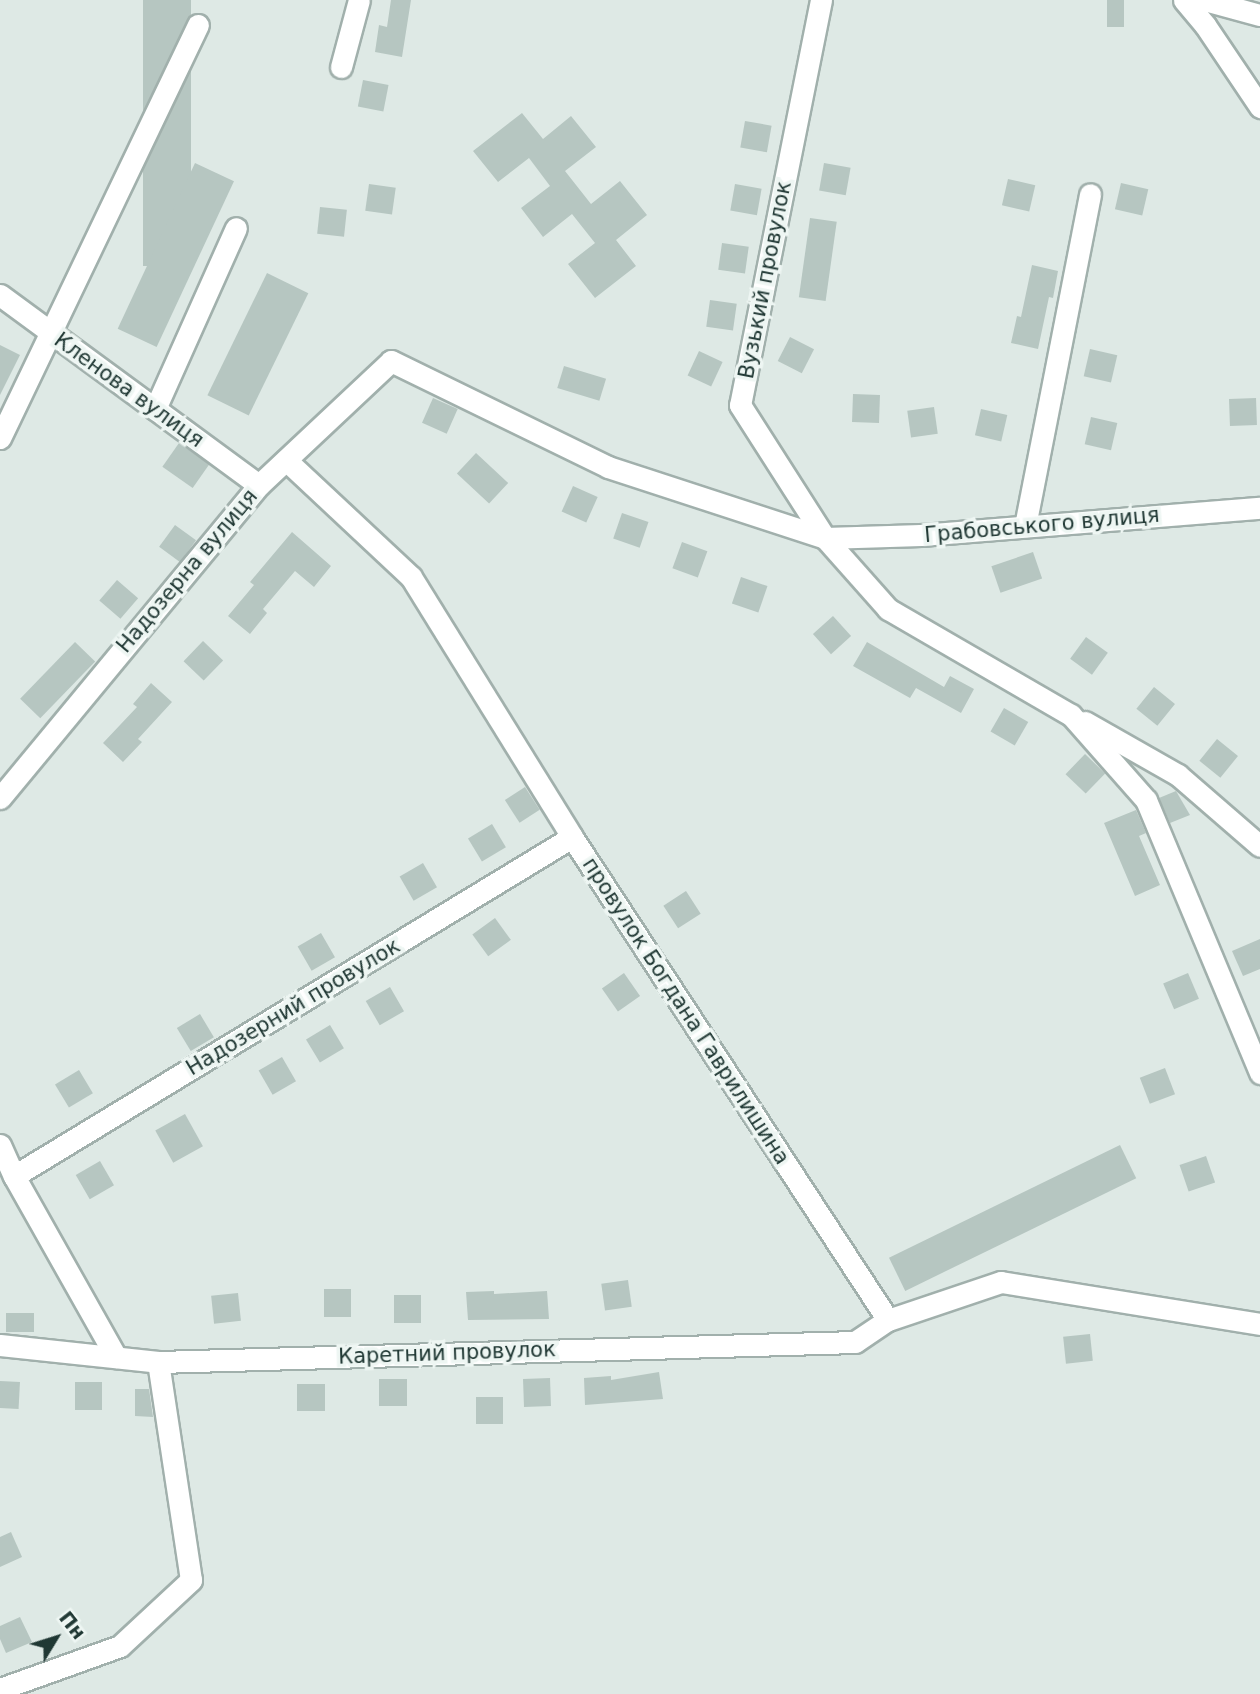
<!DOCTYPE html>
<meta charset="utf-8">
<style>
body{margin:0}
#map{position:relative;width:1260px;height:1694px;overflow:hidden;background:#dee9e5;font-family:"DejaVu Sans",sans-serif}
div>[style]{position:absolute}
.building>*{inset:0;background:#b6c6c1;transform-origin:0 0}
.roads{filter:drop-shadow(2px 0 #a1b0ac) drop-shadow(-2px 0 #a1b0ac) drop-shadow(0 2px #a1b0ac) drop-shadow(0 -2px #a1b0ac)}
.minor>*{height:21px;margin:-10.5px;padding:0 10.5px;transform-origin:10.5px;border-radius:10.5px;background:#fff}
span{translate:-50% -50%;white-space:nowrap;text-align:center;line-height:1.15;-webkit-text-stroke:7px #eef6f3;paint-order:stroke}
.street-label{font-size:21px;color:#203834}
.north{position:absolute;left:21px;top:1603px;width:70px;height:70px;-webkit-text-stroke:5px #eef6f3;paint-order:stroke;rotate:52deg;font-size:19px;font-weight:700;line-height:28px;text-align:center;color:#203834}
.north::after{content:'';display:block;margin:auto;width:24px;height:32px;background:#203834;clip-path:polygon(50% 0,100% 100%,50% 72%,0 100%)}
</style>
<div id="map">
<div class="building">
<div style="left:143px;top:0;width:48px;height:266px"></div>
<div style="clip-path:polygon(391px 0,411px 0,402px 57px,375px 52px,379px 25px,387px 27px)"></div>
<div style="left:1107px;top:0;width:17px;height:27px"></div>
<div style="left:363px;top:80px;width:26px;height:27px;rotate:11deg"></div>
<div style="clip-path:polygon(522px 113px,543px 139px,571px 116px,596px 147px,565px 171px,591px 204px,620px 181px,647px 215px,616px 240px,636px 266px,595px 298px,568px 264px,595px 243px,572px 214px,543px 237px,521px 208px,550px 186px,529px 158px,498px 182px,473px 151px)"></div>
<div style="left:745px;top:121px;width:27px;height:27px;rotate:10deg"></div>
<div style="left:195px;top:163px;width:43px;height:183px;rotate:25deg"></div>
<div style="left:824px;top:163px;width:27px;height:28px;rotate:10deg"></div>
<div style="left:1008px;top:179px;width:28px;height:27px;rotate:13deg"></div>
<div style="left:1121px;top:183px;width:28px;height:27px;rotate:13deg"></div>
<div style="left:369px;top:184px;width:27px;height:27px;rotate:8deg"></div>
<div style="left:735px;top:184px;width:27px;height:27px;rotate:10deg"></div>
<div style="left:320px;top:207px;width:27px;height:27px;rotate:6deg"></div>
<div style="left:810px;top:218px;width:27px;height:80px;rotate:8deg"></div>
<div style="left:722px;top:243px;width:27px;height:27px;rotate:8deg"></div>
<div style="clip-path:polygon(1032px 265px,1058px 271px,1053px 298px,1049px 297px,1038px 349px,1011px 343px,1017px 316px,1021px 317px)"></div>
<div style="left:267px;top:273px;width:46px;height:136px;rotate:26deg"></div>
<div style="left:710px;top:300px;width:27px;height:27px;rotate:8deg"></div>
<div style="left:790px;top:337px;width:27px;height:27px;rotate:27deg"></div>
<div style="clip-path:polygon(0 345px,20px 355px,0 395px)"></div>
<div style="left:1090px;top:349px;width:28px;height:28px;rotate:13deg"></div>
<div style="left:699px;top:351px;width:26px;height:27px;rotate:25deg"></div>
<div style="left:564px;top:366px;width:44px;height:23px;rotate:17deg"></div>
<div style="left:853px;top:394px;width:27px;height:28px;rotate:2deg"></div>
<div style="left:433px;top:398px;width:27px;height:27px;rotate:24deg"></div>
<div style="left:1256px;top:398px;width:27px;height:27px;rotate:88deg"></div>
<div style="left:934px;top:407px;width:27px;height:27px;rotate:82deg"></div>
<div style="left:981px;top:409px;width:27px;height:27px;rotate:13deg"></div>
<div style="left:1091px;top:417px;width:27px;height:28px;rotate:13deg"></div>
<div style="left:179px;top:443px;width:37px;height:29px;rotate:35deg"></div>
<div style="left:476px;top:453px;width:44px;height:28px;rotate:43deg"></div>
<div style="left:573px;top:486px;width:27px;height:28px;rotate:24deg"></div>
<div style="left:622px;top:513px;width:28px;height:27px;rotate:19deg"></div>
<div style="left:175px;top:525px;width:26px;height:27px;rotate:36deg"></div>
<div style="clip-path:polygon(292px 532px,331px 566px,314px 587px,295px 571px,263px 609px,267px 613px,250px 634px,228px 616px,254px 585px,250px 582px)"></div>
<div style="left:682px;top:542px;width:27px;height:28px;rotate:20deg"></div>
<div style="left:1033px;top:552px;width:28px;height:44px;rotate:71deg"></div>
<div style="left:741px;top:577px;width:28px;height:28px;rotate:19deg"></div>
<div style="left:117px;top:580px;width:28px;height:27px;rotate:41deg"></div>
<div style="left:833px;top:616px;width:27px;height:27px;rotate:48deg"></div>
<div style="left:1086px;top:637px;width:27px;height:27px;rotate:36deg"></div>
<div style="left:203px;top:641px;width:28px;height:28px;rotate:44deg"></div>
<div style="left:75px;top:642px;width:28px;height:79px;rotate:44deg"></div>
<div style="clip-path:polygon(867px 642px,944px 687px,950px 676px,974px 689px,961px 713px,916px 688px,910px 698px,853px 666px)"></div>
<div style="clip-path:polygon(151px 683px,172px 702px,138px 739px,142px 742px,123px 762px,103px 743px,137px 707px,133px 704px)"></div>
<div style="left:1154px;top:687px;width:27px;height:28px;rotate:39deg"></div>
<div style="left:1004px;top:708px;width:28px;height:27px;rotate:30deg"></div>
<div style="left:1217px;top:739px;width:27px;height:28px;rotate:39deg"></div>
<div style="left:1085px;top:754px;width:28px;height:28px;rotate:44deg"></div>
<div style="left:525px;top:787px;width:27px;height:24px;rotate:57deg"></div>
<div style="clip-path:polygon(1176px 791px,1190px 815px,1170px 823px,1159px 798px)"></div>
<div style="clip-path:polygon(1136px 810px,1146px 833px,1139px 836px,1160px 885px,1135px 896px,1104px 823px)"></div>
<div style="left:492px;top:824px;width:27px;height:28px;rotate:59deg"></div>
<div style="left:423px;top:863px;width:28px;height:27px;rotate:60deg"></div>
<div style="left:686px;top:891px;width:27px;height:27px;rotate:57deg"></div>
<div style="left:495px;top:918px;width:27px;height:28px;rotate:54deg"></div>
<div style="left:321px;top:933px;width:28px;height:27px;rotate:60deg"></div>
<div style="clip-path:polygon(1260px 939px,1260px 969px,1243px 976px,1232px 951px)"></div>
<div style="left:624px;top:973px;width:28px;height:27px;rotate:55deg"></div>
<div style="left:1188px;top:973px;width:28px;height:27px;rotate:67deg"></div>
<div style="left:390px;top:987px;width:28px;height:28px;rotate:60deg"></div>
<div style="left:200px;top:1014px;width:27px;height:27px;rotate:59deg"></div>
<div style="left:330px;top:1025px;width:27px;height:28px;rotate:59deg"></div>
<div style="left:282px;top:1057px;width:28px;height:27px;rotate:60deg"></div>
<div style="left:1165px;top:1068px;width:28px;height:27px;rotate:69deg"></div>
<div style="left:79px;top:1070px;width:27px;height:28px;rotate:59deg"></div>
<div style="left:185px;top:1114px;width:37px;height:34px;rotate:61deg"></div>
<div style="left:1120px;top:1145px;width:37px;height:257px;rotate:64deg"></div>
<div style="left:1206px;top:1156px;width:28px;height:28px;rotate:71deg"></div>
<div style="left:100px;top:1161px;width:28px;height:28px;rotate:60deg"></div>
<div style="left:628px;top:1280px;width:27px;height:27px;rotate:82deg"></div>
<div style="left:351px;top:1289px;width:28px;height:27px;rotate:90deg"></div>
<div style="clip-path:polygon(494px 1291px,494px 1294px,547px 1291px,549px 1319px,468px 1320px,466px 1292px)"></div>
<div style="left:238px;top:1293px;width:28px;height:27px;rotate:84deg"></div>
<div style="left:394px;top:1295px;width:27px;height:28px"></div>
<div style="left:6px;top:1313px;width:28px;height:19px"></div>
<div style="left:1090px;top:1334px;width:27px;height:27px;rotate:84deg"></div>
<div style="clip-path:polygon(659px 1372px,663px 1399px,585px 1405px,584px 1378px,611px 1376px,611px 1380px)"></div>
<div style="left:550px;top:1378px;width:28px;height:27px;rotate:88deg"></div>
<div style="left:379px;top:1379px;width:28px;height:27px"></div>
<div style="left:0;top:1381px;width:20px;height:27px;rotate:3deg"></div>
<div style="left:75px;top:1382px;width:27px;height:28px"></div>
<div style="left:297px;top:1384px;width:28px;height:27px"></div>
<div style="clip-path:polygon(135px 1389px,149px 1389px,153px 1417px,135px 1416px)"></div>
<div style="left:476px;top:1397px;width:27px;height:27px"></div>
<div style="clip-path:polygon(11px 1532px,22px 1557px,0 1567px,0 1537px)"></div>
<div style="clip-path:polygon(20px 1617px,32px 1642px,6px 1653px,0 1639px,0 1626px)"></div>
</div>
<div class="roads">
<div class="minor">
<div style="left:821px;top:0;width:413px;rotate:101.3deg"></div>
<div style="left:740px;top:405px;width:158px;rotate:57.4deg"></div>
<div style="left:825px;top:538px;width:96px;rotate:-1.8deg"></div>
<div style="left:921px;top:535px;width:340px;rotate:-4.6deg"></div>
<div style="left:1184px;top:0;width:33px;rotate:50deg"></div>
<div style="left:1205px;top:25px;width:99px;rotate:56.1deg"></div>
<div style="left:1205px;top:0;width:57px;rotate:15.3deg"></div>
<div style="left:341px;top:67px;width:69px;rotate:-75deg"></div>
<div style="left:0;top:295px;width:321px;rotate:36.3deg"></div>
<div style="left:155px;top:409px;width:198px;rotate:-65.9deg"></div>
<div style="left:0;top:438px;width:458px;rotate:-64.4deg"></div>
<div style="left:286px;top:460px;width:171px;rotate:43.1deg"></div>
<div style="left:411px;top:577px;width:306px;rotate:58.2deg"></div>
<div style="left:572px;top:837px;width:577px;rotate:56.81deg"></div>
<div style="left:1025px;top:526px;width:338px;rotate:-78.9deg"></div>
<div style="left:1085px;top:722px;width:107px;rotate:29.7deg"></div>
<div style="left:1178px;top:775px;width:108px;rotate:40.9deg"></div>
<div style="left:0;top:798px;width:406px;rotate:-50.4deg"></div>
<div style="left:259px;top:485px;width:181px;rotate:-43.2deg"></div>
<div style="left:391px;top:361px;width:242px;rotate:26deg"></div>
<div style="left:608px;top:467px;width:228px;rotate:18.1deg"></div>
<div style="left:825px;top:538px;width:95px;rotate:48.4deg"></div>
<div style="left:888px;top:609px;width:211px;rotate:30.1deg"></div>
<div style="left:1071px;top:715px;width:113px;rotate:48.6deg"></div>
<div style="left:1146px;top:800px;width:296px;rotate:67.3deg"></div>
<div style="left:0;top:1145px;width:34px;rotate:66deg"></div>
<div style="left:14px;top:1176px;width:208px;rotate:60.6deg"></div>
<div style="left:14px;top:1176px;width:653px;rotate:-31.28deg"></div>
<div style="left:0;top:1345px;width:159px;rotate:6.1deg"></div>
<div style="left:158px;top:1362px;width:697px;rotate:-1.64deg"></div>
<div style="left:855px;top:1342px;width:40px;rotate:-34deg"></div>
<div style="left:888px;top:1320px;width:119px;rotate:-18.6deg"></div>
<div style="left:1001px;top:1282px;width:262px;rotate:9.2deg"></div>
<div style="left:0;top:1689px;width:127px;rotate:-19.7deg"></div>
<div style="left:120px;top:1646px;width:97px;rotate:-42.9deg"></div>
<div style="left:191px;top:1580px;width:220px;rotate:-98.6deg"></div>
</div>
</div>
<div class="street-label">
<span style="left:765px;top:280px;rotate:-79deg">Вузький провулок</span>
<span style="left:129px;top:390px;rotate:36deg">Кленова вулиця</span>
<span style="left:1042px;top:525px;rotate:-5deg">Грабовського вулиця</span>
<span style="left:187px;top:571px;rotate:-50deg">Надозерна вулиця</span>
<span style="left:293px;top:1007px;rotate:-31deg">Надозерний провулок</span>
<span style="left:686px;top:1011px;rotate:57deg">провулок Богдана Гаврилишина</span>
<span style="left:447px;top:1353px;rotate:-2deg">Каретний провулок</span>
</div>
<div class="north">Пн</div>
</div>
